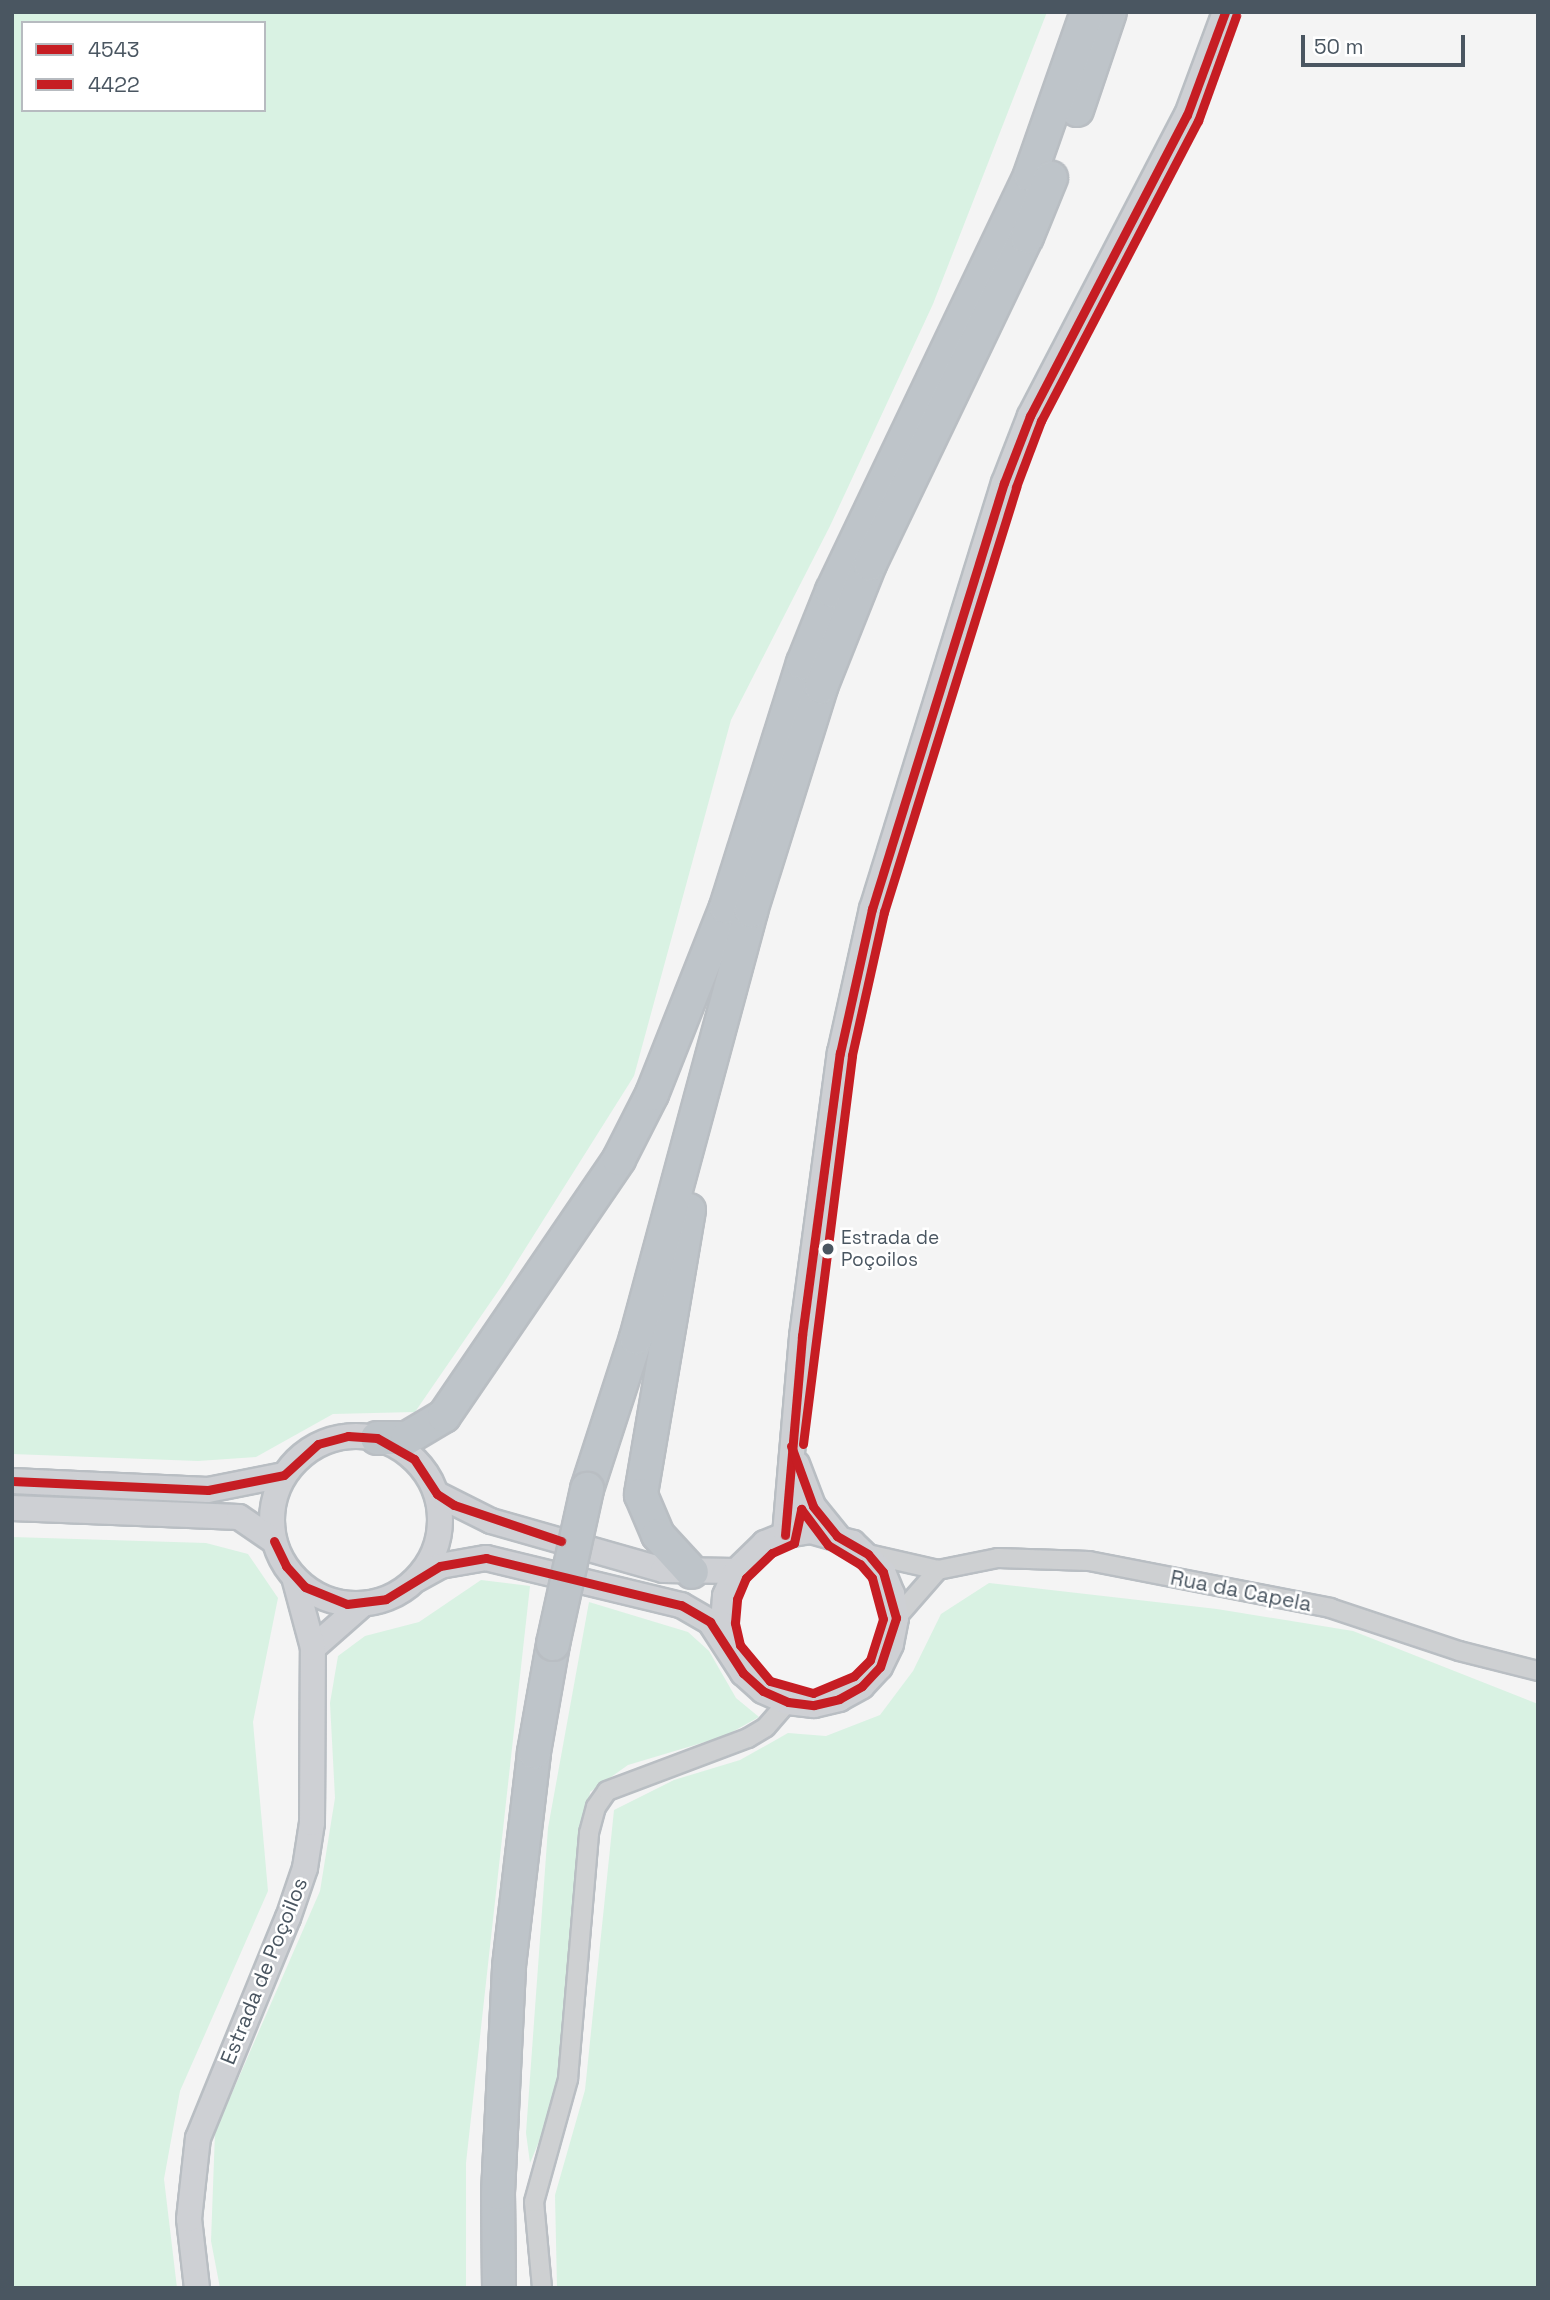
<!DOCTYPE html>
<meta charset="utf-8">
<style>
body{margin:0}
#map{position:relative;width:1550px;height:2300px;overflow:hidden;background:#f4f4f4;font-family:"Space Grotesk",sans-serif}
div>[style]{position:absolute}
.green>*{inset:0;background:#d9f2e3}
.roads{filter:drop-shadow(2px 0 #b9bec3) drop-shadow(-2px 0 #b9bec3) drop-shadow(0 2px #b9bec3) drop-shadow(0 -2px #b9bec3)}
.street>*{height:18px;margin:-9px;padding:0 9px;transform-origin:9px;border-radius:9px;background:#ced0d2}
.secondary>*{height:24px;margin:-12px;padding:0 12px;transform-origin:12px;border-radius:12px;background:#ced0d4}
.secondary>.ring{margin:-12px;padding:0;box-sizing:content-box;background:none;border:24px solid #ced0d4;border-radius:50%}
.highway>*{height:32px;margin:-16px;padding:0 16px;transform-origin:16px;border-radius:16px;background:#bec4c9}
.bridges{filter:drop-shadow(2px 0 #b9bec3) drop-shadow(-2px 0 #b9bec3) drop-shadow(0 2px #b9bec3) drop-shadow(0 -2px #b9bec3)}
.highway-bridge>*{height:32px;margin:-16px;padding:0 16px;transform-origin:16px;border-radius:16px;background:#bec4c9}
.bus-1>*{height:9px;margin:-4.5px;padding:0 4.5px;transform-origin:4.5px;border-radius:4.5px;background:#c61d23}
.bus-2>*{height:9px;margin:-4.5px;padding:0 4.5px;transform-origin:4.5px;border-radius:4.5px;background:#c61d23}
.dots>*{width:19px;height:19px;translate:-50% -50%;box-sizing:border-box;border:4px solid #fff;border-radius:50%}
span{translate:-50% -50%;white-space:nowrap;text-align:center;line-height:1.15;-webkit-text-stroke:5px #fff;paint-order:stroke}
.bus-label{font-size:19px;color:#4a5661}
.left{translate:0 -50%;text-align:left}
.street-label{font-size:21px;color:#4a5661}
.frame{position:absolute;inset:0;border:14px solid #4a5661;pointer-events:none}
.legend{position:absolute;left:21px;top:21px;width:245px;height:91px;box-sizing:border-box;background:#fff;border:2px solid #b7bbc0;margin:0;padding:9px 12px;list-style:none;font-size:21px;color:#4a5661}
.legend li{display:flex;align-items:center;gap:14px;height:35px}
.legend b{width:35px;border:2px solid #b7bbc0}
.scale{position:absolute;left:1301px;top:35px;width:164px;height:32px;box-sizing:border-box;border:4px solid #4a5661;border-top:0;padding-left:9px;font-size:21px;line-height:24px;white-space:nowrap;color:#4a5661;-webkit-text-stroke:5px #fff;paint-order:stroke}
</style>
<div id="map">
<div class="green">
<div style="clip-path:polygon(evenodd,12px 12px,1047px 12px,933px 304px,830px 526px,731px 720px,634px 1076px,503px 1284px,415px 1412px,333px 1414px,256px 1457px,198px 1461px,12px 1454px,12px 12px,23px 23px,264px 23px,264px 110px,23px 110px,23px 23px)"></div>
<div style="clip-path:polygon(12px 1537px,206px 1543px,248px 1554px,278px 1598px,253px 1722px,268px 1891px,180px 2091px,164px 2179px,177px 2288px,12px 2288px)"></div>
<div style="clip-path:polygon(481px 1580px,530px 1586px,466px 2163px,466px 2288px,220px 2288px,211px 2241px,215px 2132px,320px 1891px,335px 1798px,330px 1703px,338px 1656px,365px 1636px,419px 1622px)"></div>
<div style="clip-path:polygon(989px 1583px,1217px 1609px,1353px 1631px,1538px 1704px,1538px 2288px,557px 2288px,555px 2195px,585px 2090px,614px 1810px,674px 1780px,740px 1760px,788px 1733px,826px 1736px,880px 1715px,913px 1671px,941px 1614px)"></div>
<div style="clip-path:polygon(589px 1602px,688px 1632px,709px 1651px,736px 1698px,759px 1717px,725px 1736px,628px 1765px,590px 1792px,554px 2106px,530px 2163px,526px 2133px,548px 1828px)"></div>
</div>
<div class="roads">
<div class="street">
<div style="left:868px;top:1554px;width:72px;rotate:12.9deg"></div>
<div style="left:938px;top:1570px;width:61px;rotate:-11.3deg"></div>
<div style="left:998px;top:1558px;width:91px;rotate:1.9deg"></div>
<div style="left:1089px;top:1561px;width:246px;rotate:11deg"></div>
<div style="left:1330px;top:1608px;width:136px;rotate:18.4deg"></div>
<div style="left:1459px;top:1651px;width:81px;rotate:14.2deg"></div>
<div style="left:896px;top:1618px;width:64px;rotate:-48.8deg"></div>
<div style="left:542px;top:2288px;width:86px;rotate:-95.3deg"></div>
<div style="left:534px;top:2202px;width:128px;rotate:-74.5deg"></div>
<div style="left:568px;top:2079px;width:247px;rotate:-85.1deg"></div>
<div style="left:589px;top:1833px;width:27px;rotate:-75deg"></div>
<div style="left:596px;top:1807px;width:19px;rotate:-55deg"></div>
<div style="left:607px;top:1791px;width:151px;rotate:-20.6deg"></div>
<div style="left:748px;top:1738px;width:21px;rotate:-31deg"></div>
<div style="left:766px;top:1727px;width:33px;rotate:-49deg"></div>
</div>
<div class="secondary">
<div class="ring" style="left:272px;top:1436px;width:144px;height:144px"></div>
<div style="left:797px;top:1464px;width:45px;rotate:69.1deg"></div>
<div style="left:813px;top:1506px;width:38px;rotate:51deg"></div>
<div style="left:12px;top:1481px;width:196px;rotate:2.6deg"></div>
<div style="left:208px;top:1490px;width:77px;rotate:-11.2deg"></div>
<div style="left:437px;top:1494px;width:60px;rotate:26.6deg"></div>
<div style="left:491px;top:1521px;width:179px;rotate:15.9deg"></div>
<div style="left:663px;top:1570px;width:73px;rotate:0.8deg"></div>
<div style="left:12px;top:1508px;width:227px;rotate:2.3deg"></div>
<div style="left:239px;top:1517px;width:42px;rotate:34.4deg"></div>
<div style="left:785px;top:1535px;width:200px;rotate:-85.1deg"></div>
<div style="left:802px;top:1336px;width:286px;rotate:-82.4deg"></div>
<div style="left:840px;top:1053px;width:148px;rotate:-77.5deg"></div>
<div style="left:872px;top:909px;width:446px;rotate:-72.8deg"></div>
<div style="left:1004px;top:483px;width:72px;rotate:-68.8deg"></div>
<div style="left:1030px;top:416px;width:339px;rotate:-62.5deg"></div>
<div style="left:1187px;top:115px;width:110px;rotate:-69.7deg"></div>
<div style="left:417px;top:1579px;width:26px;rotate:-29deg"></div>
<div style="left:440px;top:1566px;width:47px;rotate:-9.9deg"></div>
<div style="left:486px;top:1558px;width:201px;rotate:13.6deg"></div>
<div style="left:681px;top:1605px;width:34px;rotate:30deg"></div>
<div style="left:710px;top:1622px;width:61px;rotate:57.1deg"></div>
<div style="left:743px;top:1673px;width:27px;rotate:42deg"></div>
<div style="left:763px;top:1691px;width:27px;rotate:24deg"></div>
<div style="left:788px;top:1702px;width:26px;rotate:7deg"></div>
<div style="left:814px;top:1705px;width:26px;rotate:-13deg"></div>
<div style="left:839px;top:1699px;width:26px;rotate:-29deg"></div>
<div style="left:862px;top:1686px;width:26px;rotate:-47deg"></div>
<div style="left:880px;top:1667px;width:25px;rotate:-64deg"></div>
<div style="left:891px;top:1644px;width:26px;rotate:-79deg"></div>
<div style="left:896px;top:1618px;width:24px;rotate:-99deg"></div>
<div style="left:892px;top:1594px;width:24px;rotate:-112deg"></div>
<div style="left:883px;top:1572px;width:42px;rotate:-136deg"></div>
<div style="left:853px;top:1543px;width:44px;rotate:-164.1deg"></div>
<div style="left:811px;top:1531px;width:26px;rotate:171deg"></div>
<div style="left:785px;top:1535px;width:22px;rotate:158deg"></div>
<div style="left:765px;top:1543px;width:40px;rotate:136deg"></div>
<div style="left:736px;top:1571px;width:27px;rotate:114deg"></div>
<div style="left:725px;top:1596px;width:28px;rotate:94deg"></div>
<div style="left:723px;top:1624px;width:27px;rotate:77deg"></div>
<div style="left:313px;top:1648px;width:65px;rotate:-41.3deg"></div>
<div style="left:197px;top:2288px;width:69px;rotate:-96.6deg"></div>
<div style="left:189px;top:2219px;width:81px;rotate:-83.7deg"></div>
<div style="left:198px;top:2138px;width:238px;rotate:-67.8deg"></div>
<div style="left:288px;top:1918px;width:53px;rotate:-71.2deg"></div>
<div style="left:305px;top:1868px;width:46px;rotate:-81.2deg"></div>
<div style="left:312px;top:1823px;width:175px;rotate:-89.7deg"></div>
<div style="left:313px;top:1648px;width:73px;rotate:-105deg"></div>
</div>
<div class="highway">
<div style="left:1077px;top:110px;width:103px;rotate:-71.4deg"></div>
<div style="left:689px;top:1210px;width:289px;rotate:99.6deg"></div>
<div style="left:641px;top:1495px;width:43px;rotate:67deg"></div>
<div style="left:658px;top:1535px;width:50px;rotate:47.4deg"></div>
<div style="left:377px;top:1438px;width:30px"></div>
<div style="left:407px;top:1438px;width:43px;rotate:-30.7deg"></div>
<div style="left:444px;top:1416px;width:311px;rotate:-55.7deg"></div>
<div style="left:619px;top:1159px;width:73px;rotate:-63.1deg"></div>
<div style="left:652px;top:1094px;width:201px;rotate:-68.4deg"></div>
<div style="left:726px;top:907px;width:256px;rotate:-72.5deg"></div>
<div style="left:803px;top:663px;width:78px;rotate:-68.1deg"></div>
<div style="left:832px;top:591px;width:461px;rotate:-64.5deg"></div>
<div style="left:1030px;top:175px;width:173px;rotate:-70.7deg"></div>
<div style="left:587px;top:1489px;width:159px;rotate:-72deg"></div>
<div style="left:636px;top:1338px;width:442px;rotate:-74.9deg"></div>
<div style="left:751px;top:911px;width:235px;rotate:-72.6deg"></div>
<div style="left:821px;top:687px;width:132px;rotate:-68.3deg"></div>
<div style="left:870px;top:564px;width:363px;rotate:-64.4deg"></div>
<div style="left:1027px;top:237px;width:64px;rotate:-67.9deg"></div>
<div style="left:499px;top:2288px;width:95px;rotate:-90.6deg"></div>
<div style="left:498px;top:2193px;width:227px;rotate:-87.2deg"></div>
<div style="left:509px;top:1966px;width:215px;rotate:-83.3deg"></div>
<div style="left:534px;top:1752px;width:110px;rotate:-80deg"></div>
</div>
</div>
<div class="bridges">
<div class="highway-bridge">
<div style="left:553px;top:1644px;width:159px;rotate:-77.6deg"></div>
</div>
</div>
<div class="bus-1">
<div style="left:284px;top:1475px;width:46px;rotate:-42.4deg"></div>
<div style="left:318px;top:1444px;width:31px;rotate:-15deg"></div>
<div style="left:348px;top:1436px;width:29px;rotate:4deg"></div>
<div style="left:377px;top:1438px;width:43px;rotate:29.6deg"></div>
<div style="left:414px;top:1459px;width:42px;rotate:56.7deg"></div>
<div style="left:437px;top:1494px;width:20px;rotate:33deg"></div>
<div style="left:454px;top:1505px;width:113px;rotate:18.6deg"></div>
<div style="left:12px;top:1481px;width:196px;rotate:2.6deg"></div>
<div style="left:208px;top:1490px;width:77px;rotate:-11.2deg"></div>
<div style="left:785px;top:1535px;width:200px;rotate:-85.1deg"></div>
<div style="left:802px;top:1336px;width:286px;rotate:-82.4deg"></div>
<div style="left:840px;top:1053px;width:148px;rotate:-77.5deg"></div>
<div style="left:872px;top:909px;width:446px;rotate:-72.8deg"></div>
<div style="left:1004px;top:483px;width:72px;rotate:-68.8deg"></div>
<div style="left:1030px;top:416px;width:339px;rotate:-62.5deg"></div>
<div style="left:1187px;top:115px;width:110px;rotate:-69.7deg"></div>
<div style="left:274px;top:1541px;width:28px;rotate:64deg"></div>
<div style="left:286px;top:1566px;width:28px;rotate:48deg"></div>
<div style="left:305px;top:1587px;width:45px;rotate:22deg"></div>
<div style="left:347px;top:1604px;width:39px;rotate:-7deg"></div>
<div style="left:386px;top:1599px;width:63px;rotate:-31.4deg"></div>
<div style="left:440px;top:1566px;width:47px;rotate:-9.9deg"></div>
<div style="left:486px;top:1558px;width:201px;rotate:13.6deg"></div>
<div style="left:681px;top:1605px;width:34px;rotate:30deg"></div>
<div style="left:710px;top:1622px;width:61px;rotate:57.1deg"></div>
<div style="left:743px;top:1673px;width:27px;rotate:42deg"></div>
<div style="left:763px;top:1691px;width:27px;rotate:24deg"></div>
<div style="left:788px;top:1702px;width:26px;rotate:7deg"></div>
<div style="left:814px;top:1705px;width:26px;rotate:-13deg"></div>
<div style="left:839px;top:1699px;width:26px;rotate:-29deg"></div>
<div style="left:862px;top:1686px;width:26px;rotate:-47deg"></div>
<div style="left:880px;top:1667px;width:52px;rotate:-71.9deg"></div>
<div style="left:896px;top:1618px;width:48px;rotate:-105.8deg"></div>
<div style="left:883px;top:1572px;width:23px;rotate:-130deg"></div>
<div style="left:868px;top:1554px;width:36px;rotate:-150deg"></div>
<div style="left:837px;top:1536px;width:38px;rotate:-129deg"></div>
<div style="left:813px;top:1506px;width:64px;rotate:-110.1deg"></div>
</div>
<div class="bus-2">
<div style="left:803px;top:1444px;width:392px;rotate:-82.8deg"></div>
<div style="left:852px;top:1055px;width:147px;rotate:-77.4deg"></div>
<div style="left:884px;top:912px;width:445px;rotate:-72.7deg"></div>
<div style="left:1016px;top:487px;width:71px;rotate:-69.3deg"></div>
<div style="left:1041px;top:421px;width:339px;rotate:-62.4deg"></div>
<div style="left:1198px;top:121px;width:112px;rotate:-70.1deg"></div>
<div style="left:801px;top:1509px;width:45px;rotate:53.1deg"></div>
<div style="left:828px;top:1545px;width:37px;rotate:31deg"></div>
<div style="left:860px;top:1564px;width:18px;rotate:49deg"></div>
<div style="left:872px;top:1578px;width:42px;rotate:75deg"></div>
<div style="left:883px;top:1619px;width:43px;rotate:107.6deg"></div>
<div style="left:870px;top:1660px;width:23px;rotate:135deg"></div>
<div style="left:854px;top:1676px;width:44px;rotate:157.5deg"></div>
<div style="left:813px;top:1693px;width:45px;rotate:-164.4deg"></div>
<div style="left:770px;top:1681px;width:47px;rotate:-129.8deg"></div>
<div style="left:740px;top:1645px;width:23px;rotate:-103deg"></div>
<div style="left:735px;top:1623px;width:24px;rotate:-85deg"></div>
<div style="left:737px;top:1599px;width:23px;rotate:-67deg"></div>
<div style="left:746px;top:1578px;width:36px;rotate:-44deg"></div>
<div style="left:772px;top:1553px;width:24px;rotate:-24deg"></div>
<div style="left:794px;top:1543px;width:35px;rotate:-78deg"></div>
</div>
<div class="dots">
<div style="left:828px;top:1249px;background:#4a5661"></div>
</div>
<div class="bus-label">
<span class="left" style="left:841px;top:1249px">Estrada de<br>Poçoilos</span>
</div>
<div class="street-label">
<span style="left:1241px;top:1591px;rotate:11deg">Rua da Capela</span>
<span style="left:264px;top:1971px;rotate:-68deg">Estrada de Poçoilos</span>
</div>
<div class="frame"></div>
<ul class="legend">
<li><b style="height:9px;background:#c61d23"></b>4543</li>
<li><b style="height:9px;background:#c61d23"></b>4422</li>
</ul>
<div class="scale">50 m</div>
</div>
